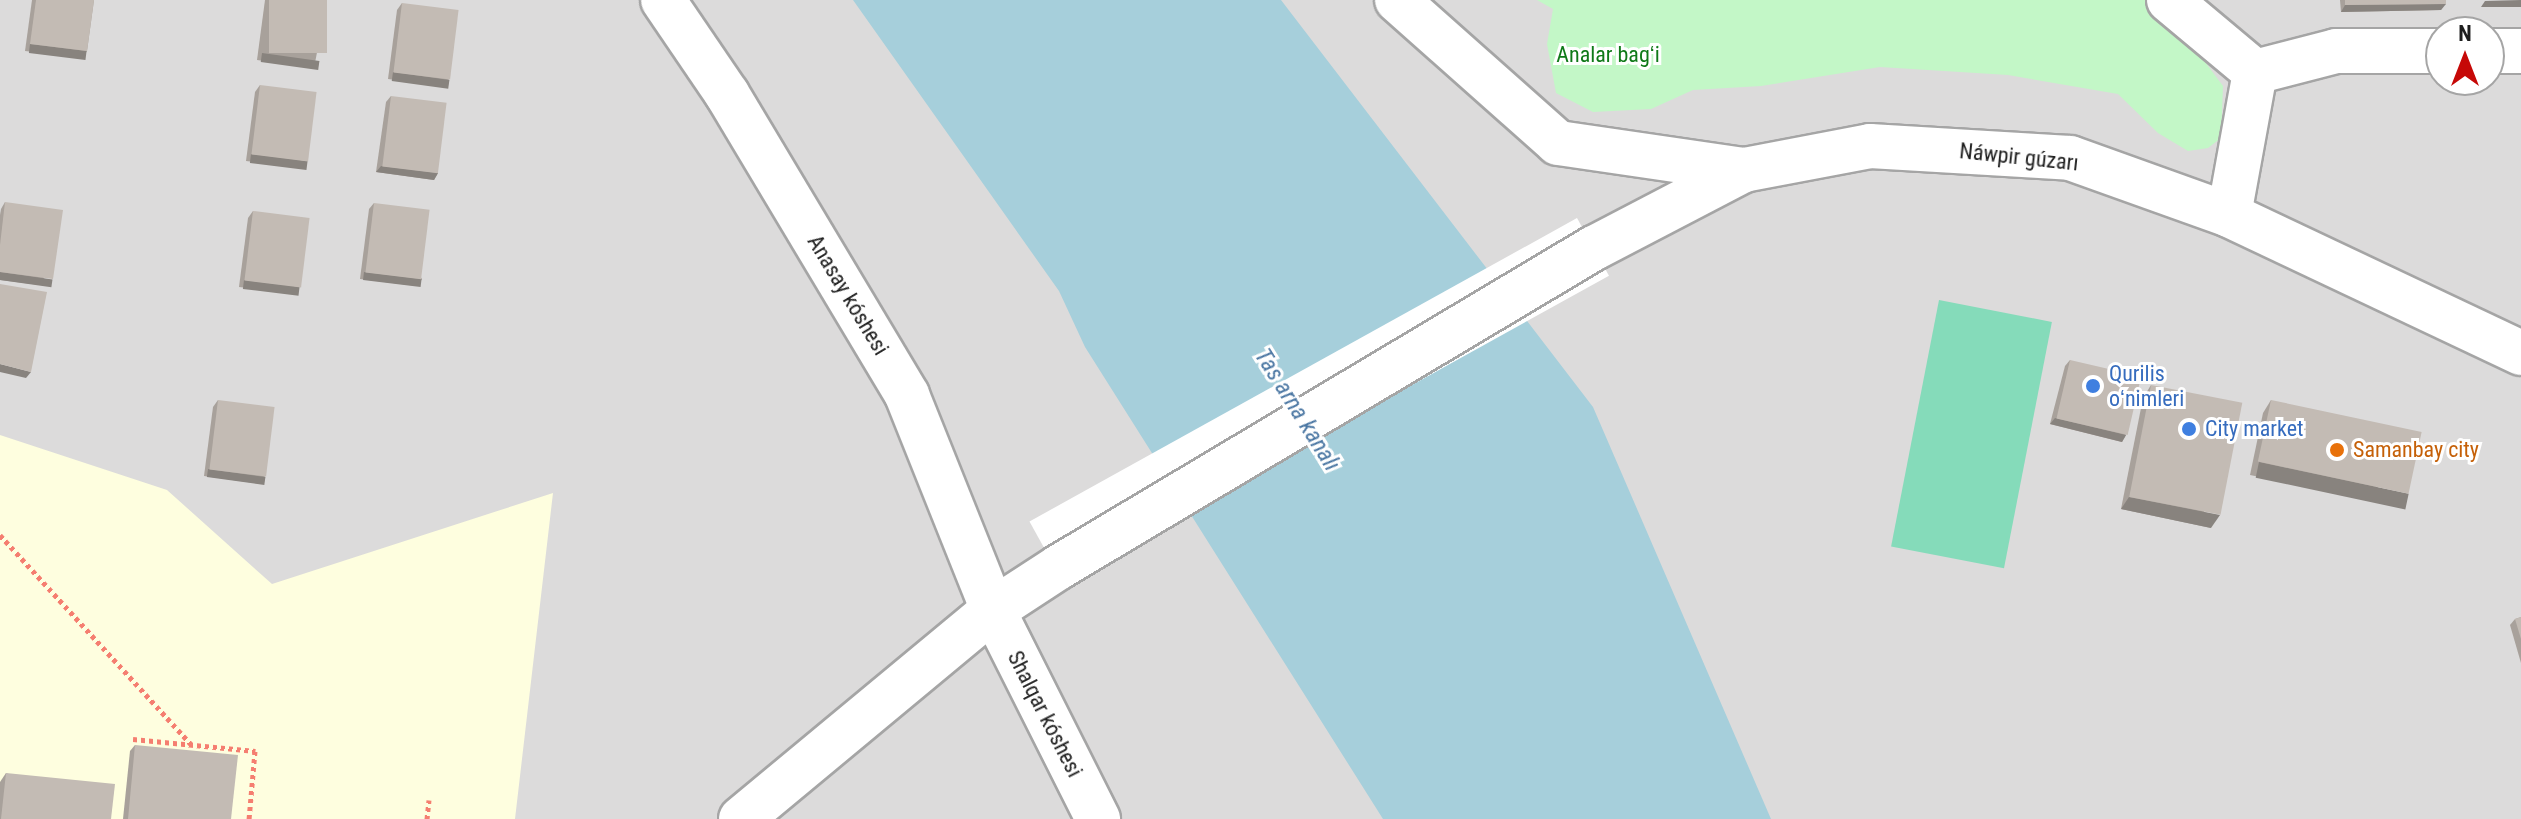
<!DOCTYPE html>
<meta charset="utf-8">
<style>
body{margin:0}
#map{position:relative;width:2521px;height:819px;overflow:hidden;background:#efebe5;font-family:"Roboto Condensed",sans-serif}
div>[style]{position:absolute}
.residential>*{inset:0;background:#dcdbdb}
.education>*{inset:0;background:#fefedf}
.park>*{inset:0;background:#c3f7c7}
.pitch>*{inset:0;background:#85dbba;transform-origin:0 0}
.water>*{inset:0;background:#a6cfdb}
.pier>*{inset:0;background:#fff;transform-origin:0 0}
.path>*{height:5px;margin-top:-2.5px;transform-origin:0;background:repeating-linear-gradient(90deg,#f57e70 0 4px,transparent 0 8px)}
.roads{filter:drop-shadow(2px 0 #a5a5a5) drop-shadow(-2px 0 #a5a5a5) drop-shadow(0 2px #a5a5a5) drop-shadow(0 -2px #a5a5a5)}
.minor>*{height:44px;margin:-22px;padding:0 22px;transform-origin:22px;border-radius:22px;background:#fff}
.tertiary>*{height:44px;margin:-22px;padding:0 22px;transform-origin:22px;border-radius:22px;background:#fff}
.wall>*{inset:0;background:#a8a19b}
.shaded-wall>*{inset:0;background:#88837e;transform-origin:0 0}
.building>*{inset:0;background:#c3bbb4;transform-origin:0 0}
.dots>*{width:22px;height:22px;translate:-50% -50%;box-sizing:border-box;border:4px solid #fff;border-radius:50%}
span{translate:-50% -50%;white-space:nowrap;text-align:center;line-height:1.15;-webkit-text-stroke:6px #fff;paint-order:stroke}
.park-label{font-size:22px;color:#0f7918}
.street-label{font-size:22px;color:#1e1e1e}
.shop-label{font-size:22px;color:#366cbe}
.left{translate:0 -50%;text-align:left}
.food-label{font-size:22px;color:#c56008}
.water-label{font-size:24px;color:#4b77a3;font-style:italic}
.north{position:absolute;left:2425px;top:16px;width:80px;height:80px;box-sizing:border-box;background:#fff;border:2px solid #a5a5a5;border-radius:50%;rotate:0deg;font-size:22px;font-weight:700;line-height:32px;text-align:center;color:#1e1e1e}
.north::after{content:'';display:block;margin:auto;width:28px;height:36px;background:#c60807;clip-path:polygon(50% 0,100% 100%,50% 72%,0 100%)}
</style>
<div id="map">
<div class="residential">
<div style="clip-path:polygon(evenodd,0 0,2521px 0,2521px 819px,0 819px,0 0,2441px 32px,2489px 32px,2489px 80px,2441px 80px,2441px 32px)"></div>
</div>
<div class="education">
<div style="clip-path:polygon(0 435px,167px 490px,272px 584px,553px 493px,515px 819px,0 819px)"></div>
</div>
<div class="park">
<div style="clip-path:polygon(1537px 0,2149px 0,2170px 15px,2223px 86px,2221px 138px,2208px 148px,2188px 151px,2158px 133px,2118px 94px,2008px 75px,1880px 67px,1761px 86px,1693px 90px,1651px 109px,1593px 112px,1556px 93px,1547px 44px,1553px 9px)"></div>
</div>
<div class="pitch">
<div style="left:1939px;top:300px;width:115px;height:251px;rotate:11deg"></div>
</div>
<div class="water">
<div style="clip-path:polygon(853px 0,1281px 0,1593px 407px,1771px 819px,1383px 819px,1085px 347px,1059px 291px)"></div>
</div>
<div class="pier">
<div style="left:1577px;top:218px;width:66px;height:626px;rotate:61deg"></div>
</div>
<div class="path">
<div style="left:0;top:535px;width:283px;rotate:47.6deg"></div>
<div style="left:133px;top:739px;width:123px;rotate:5.6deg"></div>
<div style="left:255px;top:751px;width:68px;rotate:95deg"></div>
<div style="left:427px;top:819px;width:19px;rotate:-84deg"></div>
</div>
<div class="roads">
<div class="minor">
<div style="left:663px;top:0;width:114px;rotate:55.8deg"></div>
<div style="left:727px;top:94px;width:351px;rotate:59.1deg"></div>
<div style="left:907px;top:395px;width:232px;rotate:68.2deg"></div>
<div style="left:1397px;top:0;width:215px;rotate:41.6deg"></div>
<div style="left:1558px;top:143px;width:188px;rotate:8.3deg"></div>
<div style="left:2169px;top:0;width:112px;rotate:39.9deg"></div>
<div style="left:2255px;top:72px;width:145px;rotate:100.3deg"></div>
<div style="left:2489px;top:51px;width:32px"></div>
<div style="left:2255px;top:72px;width:84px;rotate:-14.5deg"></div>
<div style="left:2336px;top:51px;width:105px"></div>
</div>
<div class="tertiary">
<div style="left:993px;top:610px;width:234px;rotate:63.3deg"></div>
<div style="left:741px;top:819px;width:327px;rotate:-39.7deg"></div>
<div style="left:993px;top:610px;width:79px;rotate:-33.1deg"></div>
<div style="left:1059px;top:567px;width:623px;rotate:-30.81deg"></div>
<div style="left:1594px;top:248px;width:169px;rotate:-27.5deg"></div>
<div style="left:1744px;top:170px;width:128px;rotate:-10.8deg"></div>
<div style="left:1870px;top:146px;width:200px;rotate:3.4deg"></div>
<div style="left:2070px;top:158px;width:169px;rotate:19.7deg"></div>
<div style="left:2229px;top:215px;width:323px;rotate:25.3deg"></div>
</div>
</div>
<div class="wall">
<div style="clip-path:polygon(32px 0,94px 0,87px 51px,82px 58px,25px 51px)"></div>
<div style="clip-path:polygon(265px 0,327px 0,314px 68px,257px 60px)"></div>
<div style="clip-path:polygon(2340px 0,2446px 0,2441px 10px,2341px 12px)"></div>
<div style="clip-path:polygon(402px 3px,449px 80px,445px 87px,388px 79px,397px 10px)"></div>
<div style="clip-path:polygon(260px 85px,303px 168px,246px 161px,255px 92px)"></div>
<div style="clip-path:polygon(391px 96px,438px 173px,434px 180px,376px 172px,386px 102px)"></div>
<div style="clip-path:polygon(5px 202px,48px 286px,0 280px,0 215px,1px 209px)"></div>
<div style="clip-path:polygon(374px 203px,422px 279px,417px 286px,360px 279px,369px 209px)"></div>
<div style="clip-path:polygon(253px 211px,296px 294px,239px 287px,248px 218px)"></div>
<div style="clip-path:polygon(2070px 360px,2126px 435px,2122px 442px,2050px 424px,2065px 366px)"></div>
<div style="clip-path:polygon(2151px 385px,2211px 528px,2121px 509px,2143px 398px)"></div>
<div style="clip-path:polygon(218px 400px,265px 477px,261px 484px,204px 476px,213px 407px)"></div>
<div style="clip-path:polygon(2271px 400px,2400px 506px,2250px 475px,2263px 413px)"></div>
<div style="clip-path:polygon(2521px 617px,2521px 663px,2510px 625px,2515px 619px)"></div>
<div style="clip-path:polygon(135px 745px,231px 819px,123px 819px,130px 751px)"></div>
<div style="clip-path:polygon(6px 773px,111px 819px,0 819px,0 782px)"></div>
</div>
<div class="shaded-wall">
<div style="clip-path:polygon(2521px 0,2521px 7px,2481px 7px,2485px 1px)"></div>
<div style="clip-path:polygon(2446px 4px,2441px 10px,2341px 12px,2345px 5px)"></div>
<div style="left:30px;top:44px;width:57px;height:9px;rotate:7deg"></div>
<div style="left:262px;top:53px;width:58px;height:9px;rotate:8deg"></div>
<div style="left:393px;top:72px;width:57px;height:9px;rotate:8deg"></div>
<div style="left:251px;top:154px;width:57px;height:9px;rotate:7deg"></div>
<div style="clip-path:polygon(381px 166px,438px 173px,434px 180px,376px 172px)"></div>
<div style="left:0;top:272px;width:53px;height:8px;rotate:8deg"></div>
<div style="left:364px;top:272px;width:58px;height:8px;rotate:7deg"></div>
<div style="left:244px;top:280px;width:56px;height:9px;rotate:7deg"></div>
<div style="clip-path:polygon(0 364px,31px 372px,26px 378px,0 372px)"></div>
<div style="clip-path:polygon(2055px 418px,2126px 435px,2122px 442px,2050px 424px)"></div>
<div style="left:2259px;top:462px;width:153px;height:16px;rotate:12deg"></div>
<div style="left:208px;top:469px;width:58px;height:8px;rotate:8deg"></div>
<div style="clip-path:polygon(2129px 497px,2220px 515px,2211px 528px,2121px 509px)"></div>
</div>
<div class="building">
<div style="clip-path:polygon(36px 0,94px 0,87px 51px,30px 44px)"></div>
<div style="left:269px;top:0;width:58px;height:53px"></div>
<div style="clip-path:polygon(2345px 0,2446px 0,2446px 4px,2345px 5px)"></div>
<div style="left:402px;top:3px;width:57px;height:70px;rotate:7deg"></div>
<div style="left:260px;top:85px;width:57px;height:70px;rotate:7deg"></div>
<div style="left:391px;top:96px;width:56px;height:71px;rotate:7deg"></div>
<div style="clip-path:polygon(5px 202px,63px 210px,53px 279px,0 272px,0 245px)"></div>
<div style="left:374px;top:203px;width:56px;height:70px;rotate:7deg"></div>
<div style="left:253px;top:211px;width:57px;height:70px;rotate:7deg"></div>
<div style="clip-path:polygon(0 284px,47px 292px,31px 372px,0 364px)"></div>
<div style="left:2070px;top:360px;width:73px;height:60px;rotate:13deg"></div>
<div style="left:2151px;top:385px;width:93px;height:114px;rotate:11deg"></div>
<div style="left:218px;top:400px;width:57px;height:70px;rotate:7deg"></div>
<div style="left:2271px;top:400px;width:154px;height:63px;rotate:12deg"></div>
<div style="clip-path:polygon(2521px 617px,2521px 639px,2515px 619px)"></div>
<div style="clip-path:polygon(135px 745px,238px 755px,231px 819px,128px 819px)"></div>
<div style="clip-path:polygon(6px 773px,115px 784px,111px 819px,1px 819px)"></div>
</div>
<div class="dots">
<div style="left:2093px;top:386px;background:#3f7fe0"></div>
<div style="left:2189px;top:429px;background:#3f7fe0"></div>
<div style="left:2337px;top:450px;background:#e8710a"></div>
</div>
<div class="park-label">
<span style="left:1608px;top:55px">Analar bagʻi</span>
</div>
<div class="street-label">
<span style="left:2019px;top:157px;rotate:6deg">Náwpir gúzarı</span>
<span style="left:848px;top:295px;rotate:59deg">Anasay kóshesi</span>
<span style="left:1045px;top:714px;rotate:63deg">Shalqar kóshesi</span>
</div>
<div class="shop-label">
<span class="left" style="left:2109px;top:386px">Qurilis<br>oʻnimleri</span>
<span class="left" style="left:2205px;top:429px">City market</span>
</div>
<div class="food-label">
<span class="left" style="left:2353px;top:450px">Samanbay city</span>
</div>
<div class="water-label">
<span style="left:1297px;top:410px;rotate:58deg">Tas arna kanalı</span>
</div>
<div class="north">N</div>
</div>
